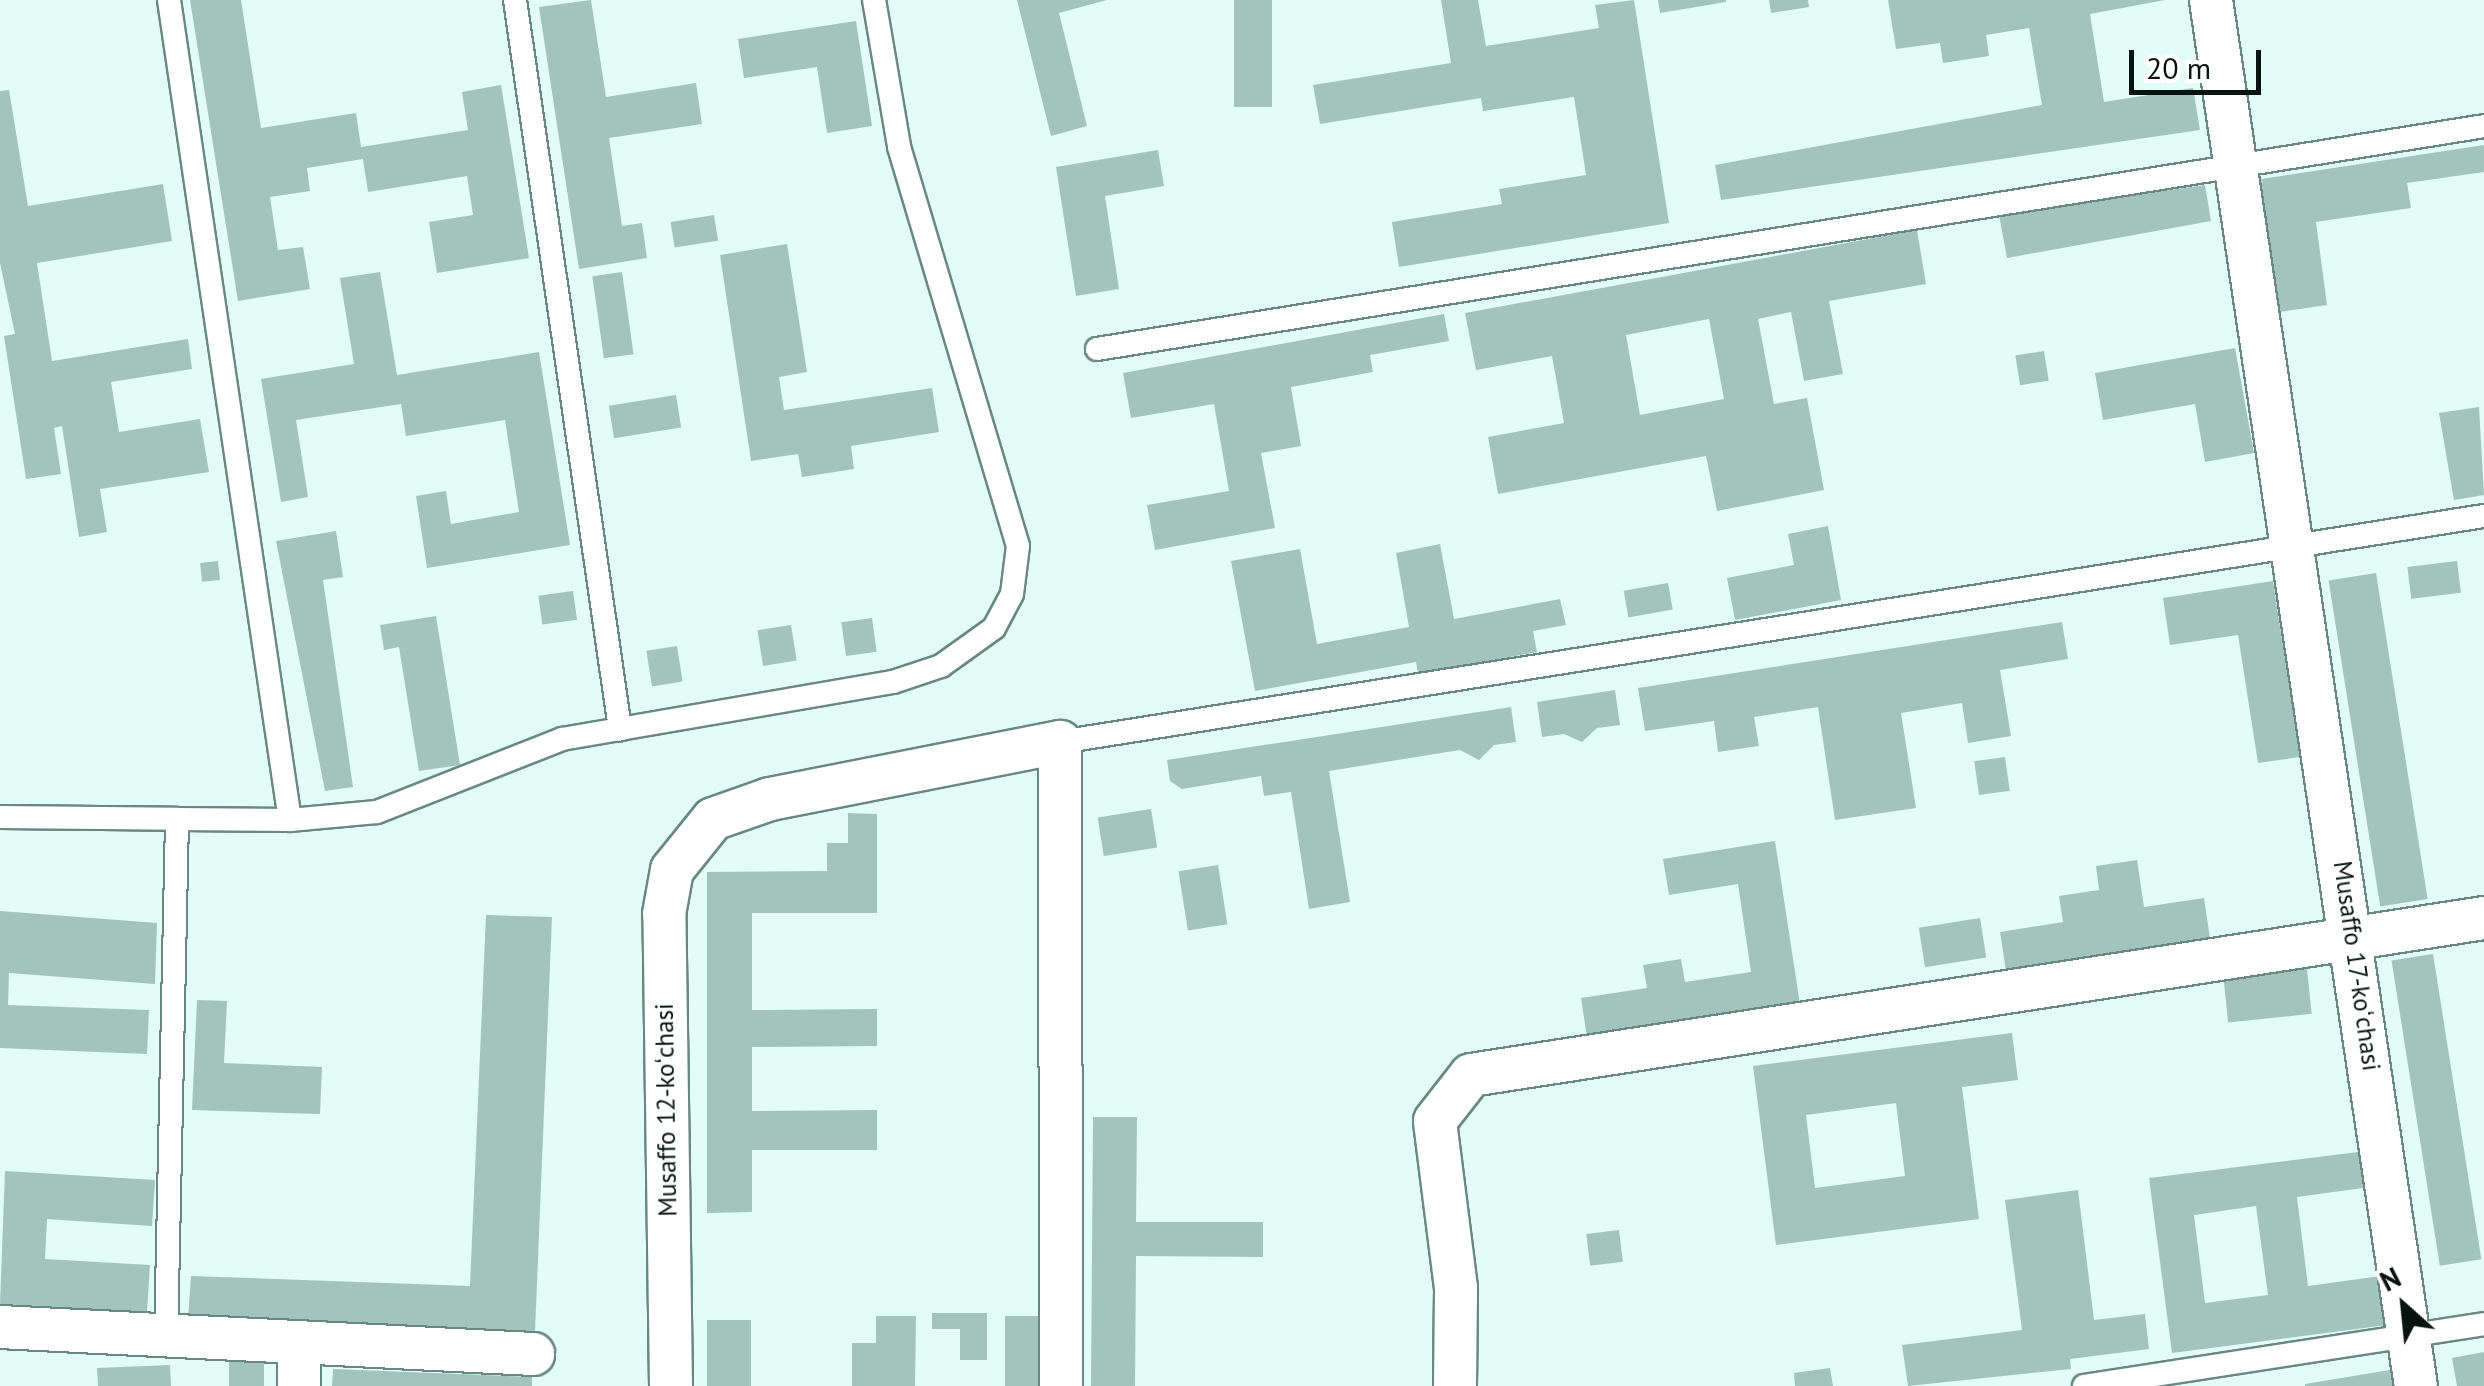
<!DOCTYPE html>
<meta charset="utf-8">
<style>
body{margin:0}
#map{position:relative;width:2484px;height:1386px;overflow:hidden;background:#e1fdf5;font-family:"PT Sans",sans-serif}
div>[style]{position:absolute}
.building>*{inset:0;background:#a2c4ba;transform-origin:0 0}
.roads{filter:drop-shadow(2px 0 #698980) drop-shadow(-2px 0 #698980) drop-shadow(0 2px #698980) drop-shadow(0 -2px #698980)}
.service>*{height:22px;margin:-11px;padding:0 11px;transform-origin:11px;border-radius:11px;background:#fff}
.minor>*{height:42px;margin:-21px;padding:0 21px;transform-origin:21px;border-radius:21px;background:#fff}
span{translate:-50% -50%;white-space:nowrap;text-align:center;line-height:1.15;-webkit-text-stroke:8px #fff;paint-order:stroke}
.street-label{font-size:25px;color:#07130f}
.north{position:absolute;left:2354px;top:1256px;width:100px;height:100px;-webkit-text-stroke:8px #fff;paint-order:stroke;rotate:333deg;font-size:28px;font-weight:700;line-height:40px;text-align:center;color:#07130f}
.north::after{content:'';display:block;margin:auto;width:35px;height:45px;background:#07130f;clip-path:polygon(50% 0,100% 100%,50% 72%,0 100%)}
.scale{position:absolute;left:2129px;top:50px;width:132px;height:45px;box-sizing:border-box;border:5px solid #07130f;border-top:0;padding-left:12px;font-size:30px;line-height:35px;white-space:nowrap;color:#07130f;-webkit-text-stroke:8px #fff;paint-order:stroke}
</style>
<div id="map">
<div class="building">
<div style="clip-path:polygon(190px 0,241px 0,261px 128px,356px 113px,361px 147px,468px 130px,462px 92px,501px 85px,529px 258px,437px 273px,429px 222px,473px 215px,467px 176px,368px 192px,363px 159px,307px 168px,310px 191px,270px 197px,278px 250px,303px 247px,310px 289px,238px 301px)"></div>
<div style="clip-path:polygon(591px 0,606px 97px,696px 83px,702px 124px,609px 138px,622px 226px,642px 223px,647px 258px,579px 269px,539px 7px)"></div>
<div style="clip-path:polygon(1017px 0,1107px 0,1059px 13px,1087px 126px,1051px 136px)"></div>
<div style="left:1234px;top:0;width:38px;height:107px"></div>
<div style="clip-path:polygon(1441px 0,1478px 0,1486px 46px,1599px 28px,1595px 5px,1634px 0,1669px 223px,1399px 267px,1392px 222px,1502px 204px,1499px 189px,1586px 175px,1574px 97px,1483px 111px,1481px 98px,1320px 124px,1313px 85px,1451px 63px)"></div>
<div style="clip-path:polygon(1658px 0,1726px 0,1726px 2px,1660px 13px)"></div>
<div style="clip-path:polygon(1769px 0,1808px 0,1809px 7px,1771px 13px)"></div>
<div style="clip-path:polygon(1888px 0,2165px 0,2090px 14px,2104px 102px,2193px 88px,2200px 130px,1721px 200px,1715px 165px,2042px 105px,2029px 28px,1986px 35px,1989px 56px,1943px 63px,1940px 43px,1896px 49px)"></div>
<div style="clip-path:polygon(856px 21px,872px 126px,827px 133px,817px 67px,744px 78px,738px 39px)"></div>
<div style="clip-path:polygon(9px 90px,28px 206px,163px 184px,172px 241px,37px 263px,52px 361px,188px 339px,192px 369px,111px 382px,119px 432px,200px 419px,209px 472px,100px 489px,107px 532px,79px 537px,62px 426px,54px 428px,61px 474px,26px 479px,4px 336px,15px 334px,0 263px,0 91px)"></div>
<div style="clip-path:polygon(2484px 145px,2484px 172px,2407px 183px,2411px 208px,2316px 222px,2327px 305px,2279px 312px,2261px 179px)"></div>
<div style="clip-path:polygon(1158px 150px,1164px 186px,1105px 196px,1119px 289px,1076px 296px,1056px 167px)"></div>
<div style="clip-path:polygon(2205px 185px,2211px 221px,2007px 258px,1999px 215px)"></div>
<div style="left:714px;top:215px;width:26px;height:44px;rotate:81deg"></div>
<div style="clip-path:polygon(evenodd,1917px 230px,1926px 284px,1829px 301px,1843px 374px,1804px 381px,1791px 312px,1758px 319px,1774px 404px,1807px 398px,1824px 490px,1717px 511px,1706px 456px,1498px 494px,1488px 437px,1564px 423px,1552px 356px,1476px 370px,1465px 313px,1917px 230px,1709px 319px,1724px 399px,1640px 415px,1626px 335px,1709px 319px)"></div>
<div style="clip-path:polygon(787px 244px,807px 372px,779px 377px,784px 410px,932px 388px,939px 432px,851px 446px,854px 469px,802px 477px,798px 454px,751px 461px,720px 255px)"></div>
<div style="clip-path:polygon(380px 272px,397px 375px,539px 352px,570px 545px,427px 568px,416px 496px,446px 491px,451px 524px,519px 512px,505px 420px,406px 436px,401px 404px,296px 420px,308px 497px,281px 502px,261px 379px,354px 364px,340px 278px)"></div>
<div style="left:622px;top:272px;width:83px;height:30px;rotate:82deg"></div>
<div style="clip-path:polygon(1444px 314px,1449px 341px,1370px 355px,1373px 372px,1291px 387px,1301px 446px,1261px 453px,1275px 528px,1155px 550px,1147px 505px,1229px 491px,1214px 404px,1131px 418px,1123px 373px)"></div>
<div style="clip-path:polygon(2235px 348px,2254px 453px,2205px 462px,2195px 404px,2103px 420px,2095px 373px)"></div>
<div style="left:2044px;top:351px;width:30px;height:29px;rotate:81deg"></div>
<div style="left:676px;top:395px;width:33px;height:68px;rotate:81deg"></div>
<div style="clip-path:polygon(2479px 407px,2484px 495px,2454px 500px,2439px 413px)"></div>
<div style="clip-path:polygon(1828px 526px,1841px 600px,1735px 620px,1727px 578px,1794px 565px,1788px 534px)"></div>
<div style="clip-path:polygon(336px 531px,343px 577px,323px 580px,353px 787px,325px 791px,276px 541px)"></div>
<div style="clip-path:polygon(1440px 544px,1454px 619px,1560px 599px,1566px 625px,1533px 631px,1537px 652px,1418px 674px,1416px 662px,1255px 691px,1231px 561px,1300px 549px,1317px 644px,1409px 627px,1396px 553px)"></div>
<div style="left:218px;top:561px;width:19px;height:18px;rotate:84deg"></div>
<div style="left:2457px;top:561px;width:32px;height:50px;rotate:83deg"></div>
<div style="left:2376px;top:573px;width:330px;height:48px;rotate:81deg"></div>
<div style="clip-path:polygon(2273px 581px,2300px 757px,2258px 763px,2238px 635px,2170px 645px,2163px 598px)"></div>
<div style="left:1668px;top:583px;width:27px;height:45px;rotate:80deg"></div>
<div style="left:573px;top:591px;width:29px;height:35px;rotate:82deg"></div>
<div style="clip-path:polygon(436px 616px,460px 765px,419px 771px,399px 647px,384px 650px,380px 625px)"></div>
<div style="left:872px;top:618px;width:34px;height:31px;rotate:82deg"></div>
<div style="clip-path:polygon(2062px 622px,2068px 659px,2000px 670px,2011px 736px,1968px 743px,1962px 703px,1901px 713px,1916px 808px,1835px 820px,1818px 707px,1754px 717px,1759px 746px,1718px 752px,1714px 721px,1645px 731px,1638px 688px)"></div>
<div style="left:791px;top:625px;width:36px;height:34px;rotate:81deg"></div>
<div style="left:677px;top:646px;width:36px;height:31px;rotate:81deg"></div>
<div style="clip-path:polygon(1615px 690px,1620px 725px,1597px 728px,1582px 742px,1564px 734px,1542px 737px,1537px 702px)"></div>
<div style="clip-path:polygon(1511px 707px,1516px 742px,1494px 745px,1479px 760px,1460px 750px,1329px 771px,1350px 902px,1309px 909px,1291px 792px,1264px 796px,1261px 776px,1182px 789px,1170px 781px,1167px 760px)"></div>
<div style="left:2005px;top:757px;width:34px;height:31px;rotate:82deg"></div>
<div style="left:1151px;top:809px;width:39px;height:54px;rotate:81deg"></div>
<div style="clip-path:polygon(848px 813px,877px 814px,877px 913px,752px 913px,752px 1010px,877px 1009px,877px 1046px,752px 1047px,752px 1111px,877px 1110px,877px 1150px,752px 1150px,752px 1212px,707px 1213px,707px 872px,827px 871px,827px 843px,848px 843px)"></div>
<div style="clip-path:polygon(1775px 841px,1801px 1011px,1588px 1044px,1581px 998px,1647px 988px,1643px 965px,1681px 959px,1685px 982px,1751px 972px,1738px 884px,1669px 895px,1663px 859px)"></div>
<div style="clip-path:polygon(2137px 860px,2144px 907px,2204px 898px,2211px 945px,2007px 977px,2000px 932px,2063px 922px,2059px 896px,2099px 890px,2096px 866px)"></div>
<div style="left:1218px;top:865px;width:60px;height:40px;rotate:81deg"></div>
<div style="clip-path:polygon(0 911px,157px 923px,155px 984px,9px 973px,8px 1005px,149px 1010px,147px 1054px,0 1048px)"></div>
<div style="clip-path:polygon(486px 915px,552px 917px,535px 1332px,188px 1319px,191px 1276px,470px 1286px)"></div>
<div style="left:1980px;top:918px;width:40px;height:62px;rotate:81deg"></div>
<div style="left:2433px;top:954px;width:309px;height:42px;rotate:81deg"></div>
<div style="left:2307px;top:969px;width:45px;height:84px;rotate:84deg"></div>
<div style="clip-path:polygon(197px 1000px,227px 1001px,224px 1063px,322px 1067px,320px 1114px,192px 1110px)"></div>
<div style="clip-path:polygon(evenodd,2012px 1033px,2018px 1080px,1962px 1087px,1979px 1219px,1776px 1245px,1753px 1066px,2012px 1033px,1896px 1103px,1905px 1176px,1815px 1188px,1806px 1115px,1896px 1103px)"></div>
<div style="clip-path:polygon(1093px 1117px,1137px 1117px,1136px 1222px,1263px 1222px,1263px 1257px,1136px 1256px,1135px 1386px,1091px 1386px)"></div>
<div style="clip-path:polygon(evenodd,2366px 1151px,2370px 1187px,2297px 1197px,2308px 1286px,2381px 1276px,2387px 1325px,2172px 1353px,2149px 1178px,2366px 1151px,2256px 1206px,2268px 1295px,2205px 1303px,2194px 1215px,2256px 1206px)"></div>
<div style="clip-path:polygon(5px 1171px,155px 1180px,152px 1226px,47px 1219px,45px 1259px,150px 1265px,147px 1312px,0 1304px)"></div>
<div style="clip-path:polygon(2078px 1190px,2094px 1320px,2145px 1314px,2149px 1349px,2070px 1359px,2071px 1369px,1908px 1386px,1902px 1345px,2022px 1330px,2005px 1200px)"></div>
<div style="left:1619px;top:1230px;width:32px;height:33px;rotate:83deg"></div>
<div style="clip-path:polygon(932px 1313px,987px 1313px,987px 1360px,960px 1360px,960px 1329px,932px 1329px)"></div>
<div style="clip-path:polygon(876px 1316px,916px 1316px,915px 1386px,852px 1386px,852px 1343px,876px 1343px)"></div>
<div style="left:1005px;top:1316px;width:44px;height:70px"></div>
<div style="left:751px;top:1320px;width:66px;height:44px;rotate:90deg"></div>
<div style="clip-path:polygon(2484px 1352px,2484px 1386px,2457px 1386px,2452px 1358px)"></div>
<div style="left:264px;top:1362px;width:24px;height:35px;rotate:90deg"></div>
<div style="clip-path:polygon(170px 1365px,171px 1386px,98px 1386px,97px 1368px)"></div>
<div style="clip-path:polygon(1830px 1368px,1833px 1386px,1795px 1386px,1794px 1373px)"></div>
<div style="clip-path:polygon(333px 1369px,532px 1377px,532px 1386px,332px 1386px)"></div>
<div style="clip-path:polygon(2390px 1370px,2393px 1386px,2305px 1386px,2305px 1384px)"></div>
</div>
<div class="roads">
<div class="service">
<div style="left:169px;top:0;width:829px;rotate:81.61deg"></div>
<div style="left:290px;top:820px;width:113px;rotate:-179.5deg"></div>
<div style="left:515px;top:0;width:737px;rotate:81.8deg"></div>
<div style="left:1097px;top:349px;width:1405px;rotate:-9.13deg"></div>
<div style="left:1060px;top:742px;width:1442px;rotate:-9.02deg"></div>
<div style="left:0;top:817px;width:177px;rotate:0.6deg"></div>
<div style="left:177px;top:819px;width:522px;rotate:91.21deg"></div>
<div style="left:290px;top:820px;width:87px;rotate:-5.3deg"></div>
<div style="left:377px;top:812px;width:199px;rotate:-21.5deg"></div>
<div style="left:562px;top:739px;width:336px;rotate:-9.8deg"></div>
<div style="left:893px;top:682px;width:51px;rotate:-18.4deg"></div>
<div style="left:941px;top:666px;width:65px;rotate:-35.6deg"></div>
<div style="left:994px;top:628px;width:38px;rotate:-62deg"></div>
<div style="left:1012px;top:594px;width:48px;rotate:-82.9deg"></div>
<div style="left:1018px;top:546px;width:417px;rotate:-106.6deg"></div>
<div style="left:899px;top:146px;width:148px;rotate:-99.7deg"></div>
<div style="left:2084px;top:1386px;width:405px;rotate:-8.8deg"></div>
</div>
<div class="minor">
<div style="left:2211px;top:0;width:1401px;rotate:81.59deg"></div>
<div style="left:0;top:1327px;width:534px;rotate:2.9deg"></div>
<div style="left:299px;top:1346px;width:40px;rotate:90deg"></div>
<div style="left:671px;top:1386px;width:472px;rotate:-90.8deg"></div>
<div style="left:664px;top:914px;width:45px;rotate:-79.7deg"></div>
<div style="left:672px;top:870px;width:65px;rotate:-51.2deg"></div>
<div style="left:713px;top:819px;width:60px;rotate:-19.3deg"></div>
<div style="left:770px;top:799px;width:296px;rotate:-11.1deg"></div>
<div style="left:1060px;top:742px;width:644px;rotate:89.91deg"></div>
<div style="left:1455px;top:1386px;width:98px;rotate:-89.4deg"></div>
<div style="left:1456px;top:1288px;width:168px;rotate:-97.2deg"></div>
<div style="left:1435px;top:1121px;width:58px;rotate:-52deg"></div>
<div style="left:1471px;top:1075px;width:1025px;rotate:-8.81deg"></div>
</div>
</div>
<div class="street-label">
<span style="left:2357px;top:966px;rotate:82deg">Musaffo 17-koʻchasi</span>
<span style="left:666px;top:1110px;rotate:-91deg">Musaffo 12-koʻchasi</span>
</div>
<div class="north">N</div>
<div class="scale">20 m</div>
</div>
